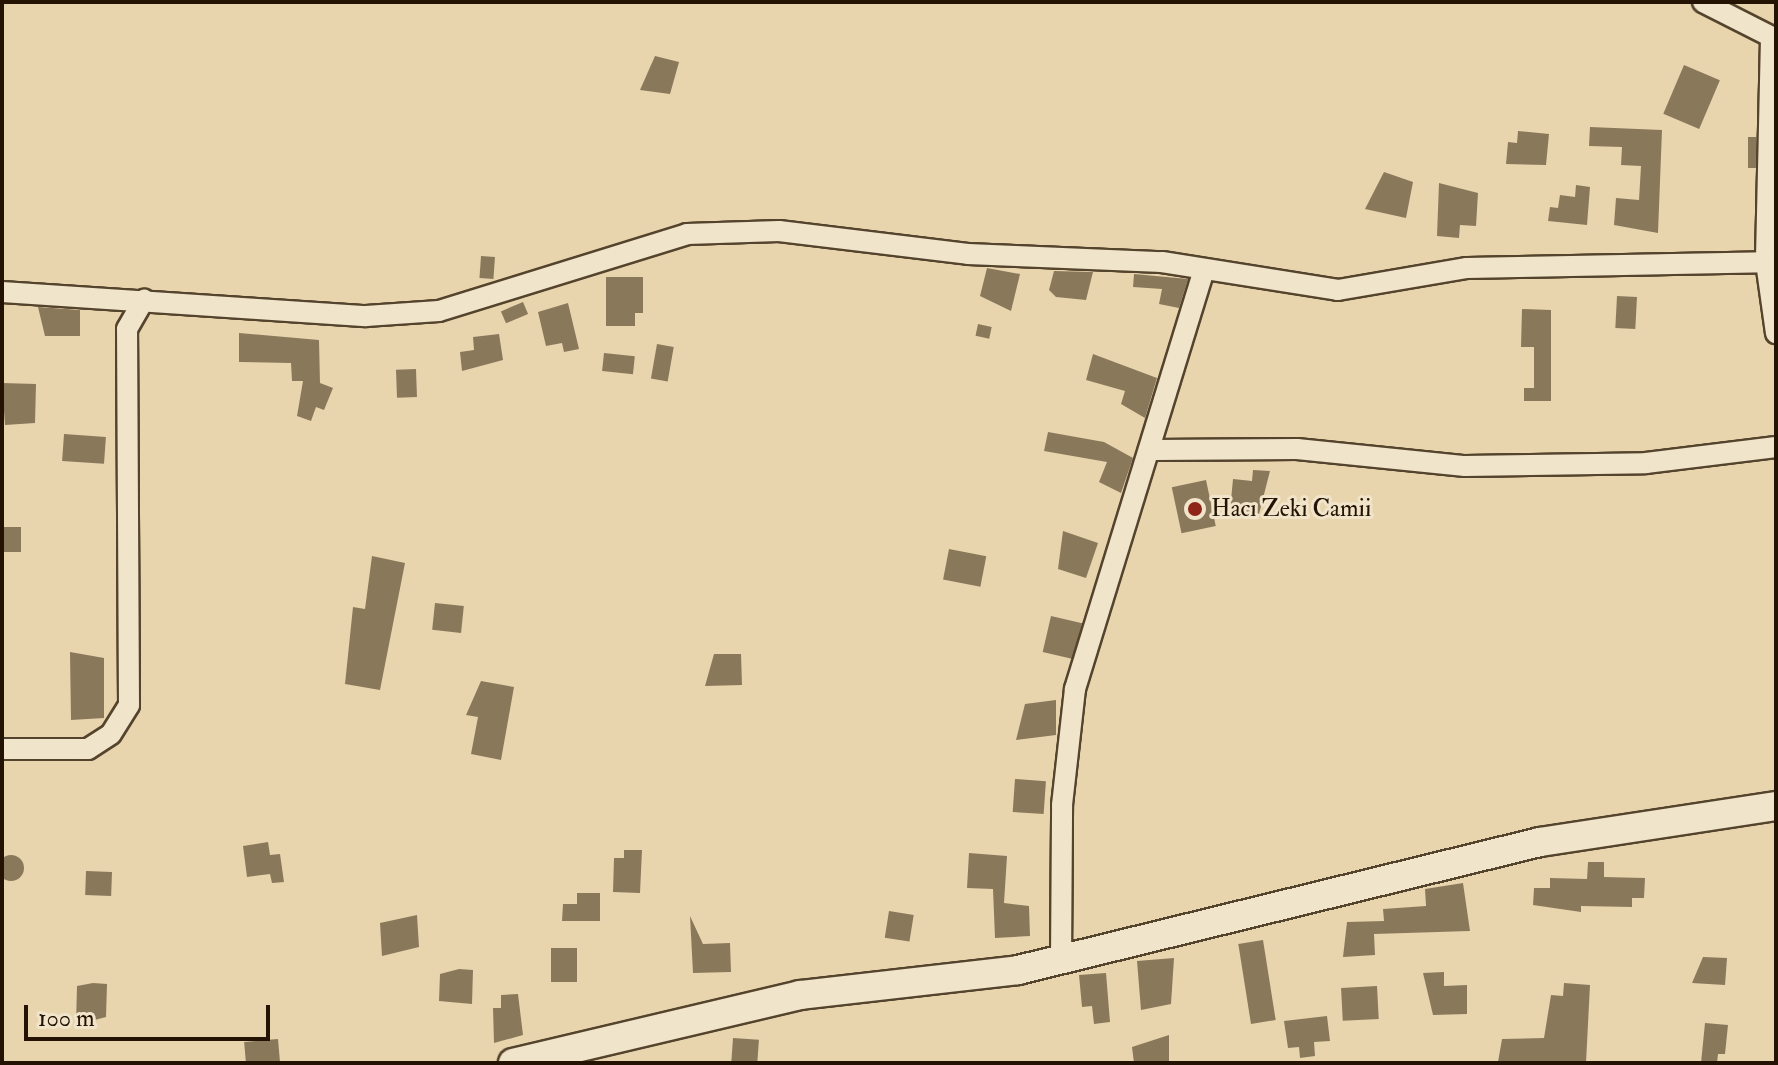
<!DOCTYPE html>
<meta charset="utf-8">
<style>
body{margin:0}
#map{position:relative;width:1778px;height:1065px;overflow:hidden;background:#e8d5ae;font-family:"IM FELL Double Pica",serif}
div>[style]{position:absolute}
.building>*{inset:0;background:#8a785b;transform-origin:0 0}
.round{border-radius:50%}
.roads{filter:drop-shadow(2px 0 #55442d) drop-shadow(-2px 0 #55442d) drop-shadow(0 2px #55442d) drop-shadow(0 -2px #55442d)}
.street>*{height:20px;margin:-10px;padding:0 10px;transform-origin:10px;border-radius:10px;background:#f0e4ca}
.secondary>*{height:28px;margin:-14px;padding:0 14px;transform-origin:14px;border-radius:14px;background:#f0e4ca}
.dots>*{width:22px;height:22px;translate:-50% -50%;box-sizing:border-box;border:4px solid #f0e4ca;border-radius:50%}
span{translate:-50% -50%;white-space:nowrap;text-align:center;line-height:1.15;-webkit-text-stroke:6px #f0e4ca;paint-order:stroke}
.poi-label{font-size:24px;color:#241302}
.left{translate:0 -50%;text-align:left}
.frame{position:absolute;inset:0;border:4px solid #241302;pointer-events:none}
.scale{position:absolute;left:24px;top:1005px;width:246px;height:36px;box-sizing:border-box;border:4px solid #241302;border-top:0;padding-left:10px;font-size:24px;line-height:28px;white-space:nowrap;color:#241302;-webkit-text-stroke:6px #f0e4ca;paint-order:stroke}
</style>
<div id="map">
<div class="building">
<div style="clip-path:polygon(655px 56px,679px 62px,670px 94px,640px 90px)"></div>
<div style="left:1684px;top:65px;width:39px;height:53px;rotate:23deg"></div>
<div style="clip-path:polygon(1590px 127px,1662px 130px,1658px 233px,1614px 225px,1616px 198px,1639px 200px,1641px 166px,1621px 165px,1622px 147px,1589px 146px)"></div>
<div style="clip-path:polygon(1518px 131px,1549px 134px,1546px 165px,1506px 164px,1508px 142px,1517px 143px)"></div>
<div style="left:1748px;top:137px;width:8px;height:31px"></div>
<div style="clip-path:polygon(1384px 172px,1413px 182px,1406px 218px,1365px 209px)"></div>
<div style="clip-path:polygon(1439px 183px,1478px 193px,1476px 226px,1460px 225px,1459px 238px,1437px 236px)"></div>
<div style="clip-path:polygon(1576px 185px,1590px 187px,1587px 225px,1548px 221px,1550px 207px,1558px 208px,1560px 195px,1575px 197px)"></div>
<div style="left:481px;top:256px;width:14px;height:22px;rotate:4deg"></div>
<div style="clip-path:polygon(987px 268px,1020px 274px,1011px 311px,980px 296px)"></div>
<div style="clip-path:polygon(1054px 271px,1093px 272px,1086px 300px,1056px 297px,1049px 290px)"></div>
<div style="clip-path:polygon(1134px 274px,1188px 279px,1179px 308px,1159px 304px,1162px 289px,1133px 287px)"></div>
<div style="clip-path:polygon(606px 277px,643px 277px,643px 313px,635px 313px,635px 326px,606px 326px)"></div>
<div style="left:1617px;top:296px;width:20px;height:32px;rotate:3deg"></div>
<div style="left:523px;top:302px;width:13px;height:24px;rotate:67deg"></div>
<div style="clip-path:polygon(568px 303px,579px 349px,564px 352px,562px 343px,546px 346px,538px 312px)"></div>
<div style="clip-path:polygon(38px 307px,80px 310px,80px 336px,45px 336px)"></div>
<div style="clip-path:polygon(1522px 309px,1551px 310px,1551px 401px,1524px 401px,1524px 388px,1534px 388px,1534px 347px,1521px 347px)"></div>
<div style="left:978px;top:324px;width:14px;height:12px;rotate:12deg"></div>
<div style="clip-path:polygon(239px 333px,319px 340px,320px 383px,333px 388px,324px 410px,316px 407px,311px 421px,297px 416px,303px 381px,292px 381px,291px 363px,239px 362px)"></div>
<div style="clip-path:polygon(499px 334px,503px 360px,462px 371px,460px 352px,474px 350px,473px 337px)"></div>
<div style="left:657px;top:344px;width:17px;height:35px;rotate:10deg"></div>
<div style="left:604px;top:353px;width:31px;height:18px;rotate:6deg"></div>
<div style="clip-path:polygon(1093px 354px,1157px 378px,1145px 418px,1121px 404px,1125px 391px,1086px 380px)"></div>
<div style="left:416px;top:369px;width:28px;height:20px;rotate:88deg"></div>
<div style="clip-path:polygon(2px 383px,36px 384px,35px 423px,5px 425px)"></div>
<div style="clip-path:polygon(1048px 432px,1104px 442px,1133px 458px,1121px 493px,1099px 482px,1107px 462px,1044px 451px)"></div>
<div style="left:64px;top:434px;width:42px;height:27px;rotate:4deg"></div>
<div style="clip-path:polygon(1253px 470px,1270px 471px,1259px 514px,1230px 511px,1233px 479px,1252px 481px)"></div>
<div style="left:1206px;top:480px;width:47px;height:35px;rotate:78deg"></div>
<div style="left:21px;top:527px;width:25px;height:19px;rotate:90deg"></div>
<div style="clip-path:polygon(1063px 531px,1098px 543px,1086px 578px,1058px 569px)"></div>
<div style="left:949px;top:549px;width:38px;height:31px;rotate:11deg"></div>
<div style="clip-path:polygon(372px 556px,405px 563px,380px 690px,345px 684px,353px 607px,365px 609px)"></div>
<div style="left:435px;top:603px;width:29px;height:27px;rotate:6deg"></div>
<div style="left:1051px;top:616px;width:32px;height:37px;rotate:13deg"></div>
<div style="clip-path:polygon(70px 652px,104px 658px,104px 718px,71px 720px)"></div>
<div style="clip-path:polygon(714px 654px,741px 654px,742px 685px,705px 686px)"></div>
<div style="clip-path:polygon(481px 681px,514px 687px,501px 760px,471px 754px,478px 717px,466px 715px)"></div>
<div style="clip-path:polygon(1056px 700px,1056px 735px,1016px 740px,1025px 704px)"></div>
<div style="left:1015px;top:779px;width:31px;height:33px;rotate:4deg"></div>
<div style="clip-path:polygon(268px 842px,270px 855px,280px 854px,284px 882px,272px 883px,270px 874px,247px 877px,243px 846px)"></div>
<div style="clip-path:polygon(624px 850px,642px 850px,640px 893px,613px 892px,614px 858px,624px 858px)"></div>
<div style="clip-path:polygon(969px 853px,1007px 856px,1004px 903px,1029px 906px,1030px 936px,995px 938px,993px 889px,967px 888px)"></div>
<div class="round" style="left:-2px;top:855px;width:26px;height:26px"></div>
<div style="clip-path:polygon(1588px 862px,1604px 862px,1604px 877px,1645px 878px,1644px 898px,1632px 898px,1632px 907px,1581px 906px,1581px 912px,1533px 905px,1534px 888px,1550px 888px,1550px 878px,1587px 879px)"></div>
<div style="left:86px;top:871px;width:26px;height:24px;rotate:2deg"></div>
<div style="clip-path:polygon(1463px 883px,1470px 931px,1374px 934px,1375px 955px,1343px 957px,1347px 922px,1384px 921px,1383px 909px,1426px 906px,1425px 889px)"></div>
<div style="clip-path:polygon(577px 893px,600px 893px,600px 921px,562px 921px,563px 904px,577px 904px)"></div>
<div style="left:889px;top:911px;width:25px;height:27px;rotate:9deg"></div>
<div style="clip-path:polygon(417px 915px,419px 947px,382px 956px,380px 923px)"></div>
<div style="clip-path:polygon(690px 916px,703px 944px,730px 943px,731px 972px,693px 973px)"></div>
<div style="left:1263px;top:940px;width:81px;height:25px;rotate:81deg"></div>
<div style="left:577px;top:948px;width:34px;height:26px;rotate:90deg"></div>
<div style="clip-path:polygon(1703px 957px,1727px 958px,1725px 985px,1692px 983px)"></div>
<div style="clip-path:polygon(1174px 958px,1171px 1004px,1141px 1010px,1137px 961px)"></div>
<div style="clip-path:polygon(459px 969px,473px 970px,472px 1004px,439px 1001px,440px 974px)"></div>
<div style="clip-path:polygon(1444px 972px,1444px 986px,1467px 985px,1467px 1014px,1433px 1015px,1423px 973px)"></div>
<div style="clip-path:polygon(1106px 973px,1110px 1022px,1094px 1024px,1092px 1006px,1082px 1007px,1079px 975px)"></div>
<div style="clip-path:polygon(93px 983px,107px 984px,106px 1017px,76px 1025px,77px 986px)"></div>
<div style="clip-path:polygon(1564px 983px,1590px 985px,1586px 1063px,1498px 1062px,1502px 1039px,1544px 1038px,1551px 995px,1563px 996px)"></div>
<div style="left:1377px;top:986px;width:33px;height:36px;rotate:87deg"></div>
<div style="clip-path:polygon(518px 994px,523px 1035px,494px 1043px,493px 1008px,501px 1008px,501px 995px)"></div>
<div style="clip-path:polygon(1327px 1016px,1330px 1041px,1314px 1042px,1315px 1056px,1300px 1058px,1299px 1047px,1288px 1048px,1284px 1021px)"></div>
<div style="clip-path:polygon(1705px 1023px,1728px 1025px,1725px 1054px,1718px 1054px,1717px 1063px,1701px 1063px)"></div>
<div style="clip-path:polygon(1169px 1035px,1169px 1063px,1134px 1063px,1132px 1047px)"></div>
<div style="left:733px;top:1038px;width:26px;height:25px;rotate:4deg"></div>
<div style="left:278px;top:1039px;width:24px;height:34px;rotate:85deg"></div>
</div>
<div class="roads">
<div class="street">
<div style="left:1703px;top:2px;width:82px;rotate:26.9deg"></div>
<div style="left:1771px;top:38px;width:224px;rotate:91.3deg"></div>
<div style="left:1766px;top:262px;width:72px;rotate:82deg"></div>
<div style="left:2px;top:292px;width:365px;rotate:3.8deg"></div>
<div style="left:366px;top:316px;width:73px;rotate:-3.9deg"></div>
<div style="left:439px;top:311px;width:260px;rotate:-17.2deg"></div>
<div style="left:687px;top:234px;width:92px;rotate:-1.9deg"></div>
<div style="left:779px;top:231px;width:190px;rotate:6.9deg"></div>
<div style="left:968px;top:254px;width:194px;rotate:2.4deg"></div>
<div style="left:1162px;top:262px;width:178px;rotate:9deg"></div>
<div style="left:1338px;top:290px;width:131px;rotate:-9.7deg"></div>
<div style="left:1467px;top:268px;width:299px;rotate:-1.1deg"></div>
<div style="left:1154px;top:450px;width:143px;rotate:-0.4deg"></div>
<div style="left:1297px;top:449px;width:169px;rotate:5.8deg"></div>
<div style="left:1465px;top:466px;width:181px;rotate:-0.9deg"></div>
<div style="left:1646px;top:463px;width:131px;rotate:-7deg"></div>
<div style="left:2px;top:749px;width:86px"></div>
<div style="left:88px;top:749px;width:27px;rotate:-33deg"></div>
<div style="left:111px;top:734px;width:34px;rotate:-58deg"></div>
<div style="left:129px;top:705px;width:376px;rotate:-90.3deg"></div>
<div style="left:127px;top:329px;width:34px;rotate:-60deg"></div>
<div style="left:1061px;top:961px;width:156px;rotate:-89.6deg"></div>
<div style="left:1062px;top:805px;width:117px;rotate:-83.6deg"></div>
<div style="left:1075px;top:689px;width:438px;rotate:-72.9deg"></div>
</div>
<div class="secondary">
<div style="left:513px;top:1063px;width:295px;rotate:-13.3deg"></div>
<div style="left:800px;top:995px;width:219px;rotate:-6.5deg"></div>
<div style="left:1018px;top:970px;width:537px;rotate:-13.78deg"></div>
<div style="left:1540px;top:842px;width:239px;rotate:-8.7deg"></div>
</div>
</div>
<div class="dots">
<div style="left:1195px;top:509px;background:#8f2418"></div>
</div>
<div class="poi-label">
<span class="left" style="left:1211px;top:509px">Hacı Zeki Camii</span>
</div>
<div class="frame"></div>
<div class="scale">100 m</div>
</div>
